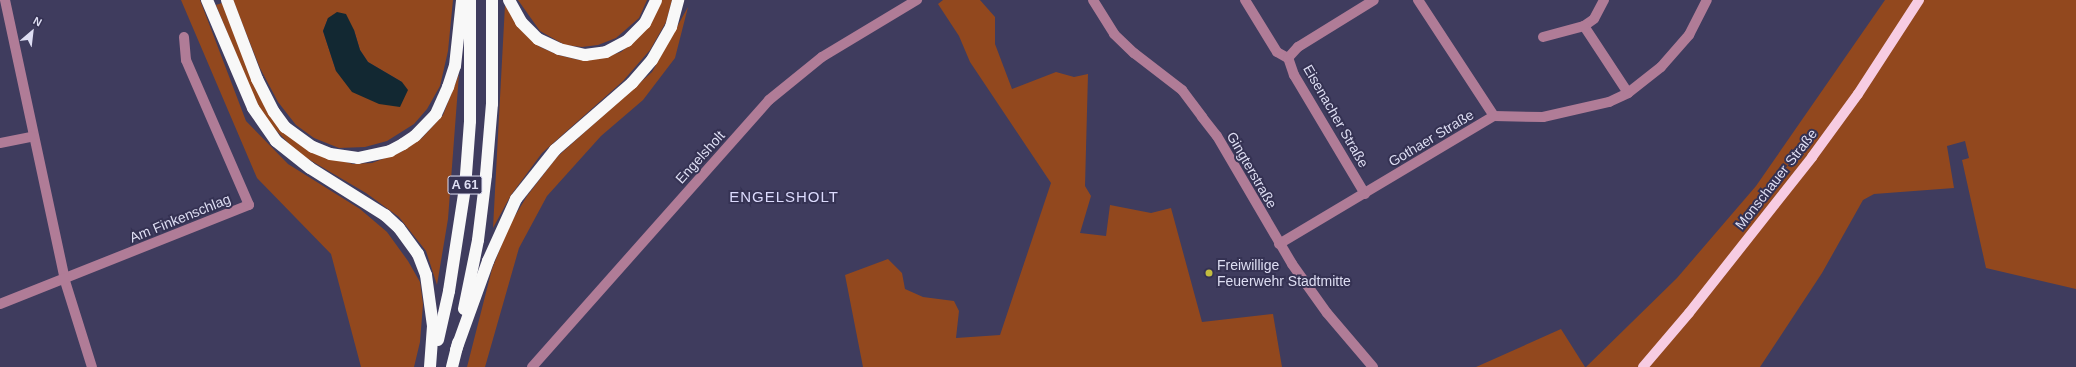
<!DOCTYPE html>
<meta charset="utf-8">
<style>
body{margin:0}
#map{position:relative;width:2076px;height:367px;overflow:hidden;background:#3f3c5e;font-family:Arial,sans-serif}
div>[style]{position:absolute}
.green>*{inset:0;background:#92481e}
.water>*{inset:0;background:#122832}
.minor>*{height:10px;margin:-5px;padding:0 5px;transform-origin:5px;border-radius:5px;background:#b07c97}
.major>*{height:10px;margin:-5px;padding:0 5px;transform-origin:5px;border-radius:5px;background:#f7cce2}
.highway>*{height:12px;margin:-6px;padding:0 6px;transform-origin:6px;border-radius:6px;background:#f8f8f8}
.dots>*{width:11px;height:11px;translate:-50% -50%;box-sizing:border-box;border:2px solid #353253;border-radius:50%}
span{translate:-50% -50%;white-space:nowrap;text-align:center;line-height:1.15;-webkit-text-stroke:4px #353253;paint-order:stroke}
.shield-label span{padding:1px 3px;background:#353253;border:1px solid;border-radius:3px;-webkit-text-stroke-width:0}
.shield-label{font-size:13px;color:#dedef3;font-weight:700}
.street-label{font-size:14px;color:#dedef3}
.poi-label{font-size:14px;color:#dedef3}
.left{translate:0 -50%;text-align:left}
.neighbourhood-label{font-size:15px;color:#dcdbfd;letter-spacing:1px}
.north{position:absolute;left:12px;top:12px;width:40px;height:40px;-webkit-text-stroke:3px #353253;paint-order:stroke;rotate:28deg;font-size:11px;font-weight:700;line-height:16px;text-align:center;color:#dedef3}
.north::after{content:'';display:block;margin:auto;width:14px;height:18px;background:#dedef3;clip-path:polygon(50% 0,100% 100%,50% 72%,0 100%)}
</style>
<div id="map">
<div class="green">
<div style="clip-path:polygon(181px 0,200px 0,246px 121px,288px 164px,360px 209px,387px 232px,408px 261px,420px 282px,423px 304px,420px 342px,414px 367px,361px 367px,331px 254px,257px 178px)"></div>
<div style="clip-path:polygon(evenodd,233px 0,453px 0,448px 51px,440px 86px,427px 109px,414px 124px,387px 141px,365px 147px,339px 148px,314px 138px,296px 125px,278px 102px,260px 68px,233px 0,328px 18px,354px 30px,360px 50px,368px 62px,402px 82px,336px 71px,323px 31px,328px 18px)"></div>
<div style="clip-path:polygon(518px 0,647px 0,639px 18px,616px 38px,598px 45px,582px 47px,565px 45px,540px 31px)"></div>
<div style="clip-path:polygon(659px 0,672px 0,666px 22px,650px 50px,623px 81px,542px 153px,511px 195px,493px 228px,505px 5px,525px 34px,540px 47px,558px 55px,579px 60px,605px 57px,621px 52px,637px 39px,650px 23px)"></div>
<div style="clip-path:polygon(943px 0,980px 0,995px 17px,995px 44px,1012px 89px,1056px 72px,1074px 77px,1088px 74px,1085px 186px,1091px 196px,1080px 233px,1106px 236px,1110px 205px,1151px 213px,1171px 208px,1202px 322px,1273px 314px,1282px 367px,863px 367px,845px 275px,888px 259px,902px 273px,905px 289px,923px 297px,954px 301px,959px 311px,956px 338px,1000px 335px,1051px 183px,970px 62px,959px 36px,938px 4px)"></div>
<div style="clip-path:polygon(1885px 0,2076px 0,2076px 289px,1986px 268px,1962px 160px,1969px 158px,1965px 141px,1947px 146px,1954px 188px,1874px 194px,1863px 200px,1822px 273px,1760px 367px,1586px 367px,1677px 278px,1756px 186px)"></div>
<div style="clip-path:polygon(222px 3px,256px 89px,269px 112px,324px 156px,353px 164px,372px 163px,401px 152px,422px 138px,443px 115px,459px 74px,448px 219px,437px 285px,426px 251px,399px 217px,366px 193px,298px 153px,266px 120px,251px 91px,216px 5px)"></div>
<div style="clip-path:polygon(688px 7px,675px 58px,643px 100px,601px 136px,547px 196px,519px 248px,485px 367px,467px 367px,492px 269px,510px 224px,527px 196px,557px 157px,652px 72px)"></div>
<div style="clip-path:polygon(1561px 329px,1585px 367px,1476px 367px,1485px 363px)"></div>
</div>
<div class="water">
<div style="clip-path:polygon(337px 12px,346px 14px,354px 30px,360px 50px,368px 62px,402px 82px,408px 90px,400px 107px,379px 104px,352px 92px,336px 71px,323px 31px,328px 18px)"></div>
</div>
<div class="minor">
<div style="left:5px;top:0;width:287px;rotate:77.9deg"></div>
<div style="left:65px;top:281px;width:90px;rotate:72.6deg"></div>
<div style="left:1093px;top:0;width:40px;rotate:58deg"></div>
<div style="left:1114px;top:34px;width:28px;rotate:44deg"></div>
<div style="left:1134px;top:53px;width:61px;rotate:37.6deg"></div>
<div style="left:1182px;top:90px;width:34px;rotate:53deg"></div>
<div style="left:1202px;top:117px;width:24px;rotate:52deg"></div>
<div style="left:1217px;top:136px;width:148px;rotate:59.6deg"></div>
<div style="left:1292px;top:264px;width:60px;rotate:54.5deg"></div>
<div style="left:1327px;top:313px;width:71px;rotate:49.6deg"></div>
<div style="left:1245px;top:0;width:61px;rotate:58.4deg"></div>
<div style="left:1277px;top:52px;width:13px;rotate:29deg"></div>
<div style="left:1604px;top:0;width:21px;rotate:118deg"></div>
<div style="left:1594px;top:19px;width:12px;rotate:145deg"></div>
<div style="left:1584px;top:26px;width:80px;rotate:56.7deg"></div>
<div style="left:1543px;top:37px;width:42px;rotate:-15deg"></div>
<div style="left:1494px;top:116px;width:49px;rotate:1.2deg"></div>
<div style="left:1543px;top:117px;width:68px;rotate:-12.8deg"></div>
<div style="left:1609px;top:102px;width:21px;rotate:-25deg"></div>
<div style="left:1628px;top:93px;width:42px;rotate:-38.2deg"></div>
<div style="left:1661px;top:67px;width:43px;rotate:-48.8deg"></div>
<div style="left:1689px;top:35px;width:39px;rotate:-63deg"></div>
<div style="left:0;top:143px;width:33px;rotate:-11deg"></div>
<div style="left:1365px;top:194px;width:139px;rotate:-120.8deg"></div>
<div style="left:1294px;top:75px;width:18px;rotate:-109deg"></div>
<div style="left:1288px;top:58px;width:15px;rotate:-48deg"></div>
<div style="left:1298px;top:47px;width:89px;rotate:-31.7deg"></div>
<div style="left:1279px;top:244px;width:250px;rotate:-30.8deg"></div>
<div style="left:1494px;top:116px;width:139px;rotate:-123.2deg"></div>
<div style="left:0;top:304px;width:268px;rotate:-21.7deg"></div>
<div style="left:249px;top:205px;width:158px;rotate:-113.5deg"></div>
<div style="left:186px;top:60px;width:23px;rotate:-95deg"></div>
<div style="left:532px;top:367px;width:357px;rotate:-48.4deg"></div>
<div style="left:769px;top:100px;width:68px;rotate:-39.1deg"></div>
<div style="left:822px;top:57px;width:111px;rotate:-31deg"></div>
</div>
<div class="major">
<div style="left:1643px;top:367px;width:71px;rotate:-49.6deg"></div>
<div style="left:1689px;top:313px;width:199px;rotate:-51.7deg"></div>
<div style="left:1812px;top:157px;width:78px;rotate:-53.9deg"></div>
<div style="left:1858px;top:94px;width:112px;rotate:-57deg"></div>
</div>
<div class="highway">
<div style="left:207px;top:0;width:117px;rotate:66.9deg"></div>
<div style="left:253px;top:108px;width:40px;rotate:55.1deg"></div>
<div style="left:276px;top:141px;width:43px;rotate:38.5deg"></div>
<div style="left:310px;top:168px;width:89px;rotate:32.1deg"></div>
<div style="left:385px;top:215px;width:19px;rotate:43deg"></div>
<div style="left:399px;top:228px;width:32px;rotate:54deg"></div>
<div style="left:418px;top:254px;width:22px;rotate:69deg"></div>
<div style="left:426px;top:275px;width:51px;rotate:82.2deg"></div>
<div style="left:433px;top:326px;width:41px;rotate:94.2deg"></div>
<div style="left:227px;top:0;width:85px;rotate:69.2deg"></div>
<div style="left:257px;top:79px;width:37px;rotate:63deg"></div>
<div style="left:274px;top:112px;width:19px;rotate:54deg"></div>
<div style="left:285px;top:127px;width:34px;rotate:36deg"></div>
<div style="left:313px;top:147px;width:18px;rotate:22deg"></div>
<div style="left:330px;top:154px;width:28px;rotate:8deg"></div>
<div style="left:358px;top:158px;width:33px;rotate:-12deg"></div>
<div style="left:390px;top:151px;width:15px;rotate:-28deg"></div>
<div style="left:403px;top:144px;width:14px;rotate:-34deg"></div>
<div style="left:415px;top:136px;width:30px;rotate:-46deg"></div>
<div style="left:436px;top:114px;width:30px;rotate:-66deg"></div>
<div style="left:448px;top:87px;width:22px;rotate:-72deg"></div>
<div style="left:455px;top:66px;width:66px;rotate:-83.9deg"></div>
<div style="left:509px;top:0;width:25px;rotate:61deg"></div>
<div style="left:521px;top:22px;width:24px;rotate:45deg"></div>
<div style="left:538px;top:39px;width:23px;rotate:25deg"></div>
<div style="left:559px;top:49px;width:27px;rotate:13deg"></div>
<div style="left:585px;top:55px;width:21px;rotate:-8deg"></div>
<div style="left:606px;top:52px;width:24px;rotate:-28deg"></div>
<div style="left:627px;top:41px;width:25px;rotate:-45deg"></div>
<div style="left:645px;top:23px;width:25px;rotate:-64deg"></div>
<div style="left:464px;top:309px;width:70px;rotate:-78.5deg"></div>
<div style="left:478px;top:240px;width:65px;rotate:-83deg"></div>
<div style="left:486px;top:175px;width:71px;rotate:-85.2deg"></div>
<div style="left:492px;top:104px;width:104px;rotate:-90deg"></div>
<div style="left:438px;top:340px;width:50px;rotate:-77.3deg"></div>
<div style="left:449px;top:291px;width:104px;rotate:-81.2deg"></div>
<div style="left:465px;top:188px;width:67px;rotate:-85.7deg"></div>
<div style="left:470px;top:121px;width:121px;rotate:-90deg"></div>
<div style="left:456px;top:350px;width:95px;rotate:-70.2deg"></div>
<div style="left:488px;top:261px;width:68px;rotate:-65.7deg"></div>
<div style="left:516px;top:199px;width:63px;rotate:-51.5deg"></div>
<div style="left:555px;top:150px;width:102px;rotate:-41deg"></div>
<div style="left:632px;top:83px;width:30px;rotate:-49deg"></div>
<div style="left:652px;top:60px;width:38px;rotate:-60deg"></div>
<div style="left:671px;top:27px;width:28px;rotate:-75deg"></div>
<div style="left:452px;top:367px;width:25px;rotate:-76deg"></div>
</div>
<div class="dots">
<div style="left:1209px;top:273px;background:#c3bd3f"></div>
</div>
<div class="shield-label">
<span style="left:465px;top:185px">A 61</span>
</div>
<div class="street-label">
<span style="left:1336px;top:116px;rotate:60deg">Eisenacher Straße</span>
<span style="left:1431px;top:138px;rotate:-31deg">Gothaer Straße</span>
<span style="left:700px;top:157px;rotate:-48deg">Engelsholt</span>
<span style="left:1252px;top:170px;rotate:60deg">Gingterstraße</span>
<span style="left:1776px;top:179px;rotate:-52deg">Monschauer Straße</span>
<span style="left:180px;top:218px;rotate:-22deg">Am Finkenschlag</span>
</div>
<div class="poi-label">
<span class="left" style="left:1217px;top:273px">Freiwillige<br>Feuerwehr Stadtmitte</span>
</div>
<div class="neighbourhood-label">
<span style="left:784px;top:197px">ENGELSHOLT</span>
</div>
<div class="north">N</div>
</div>
